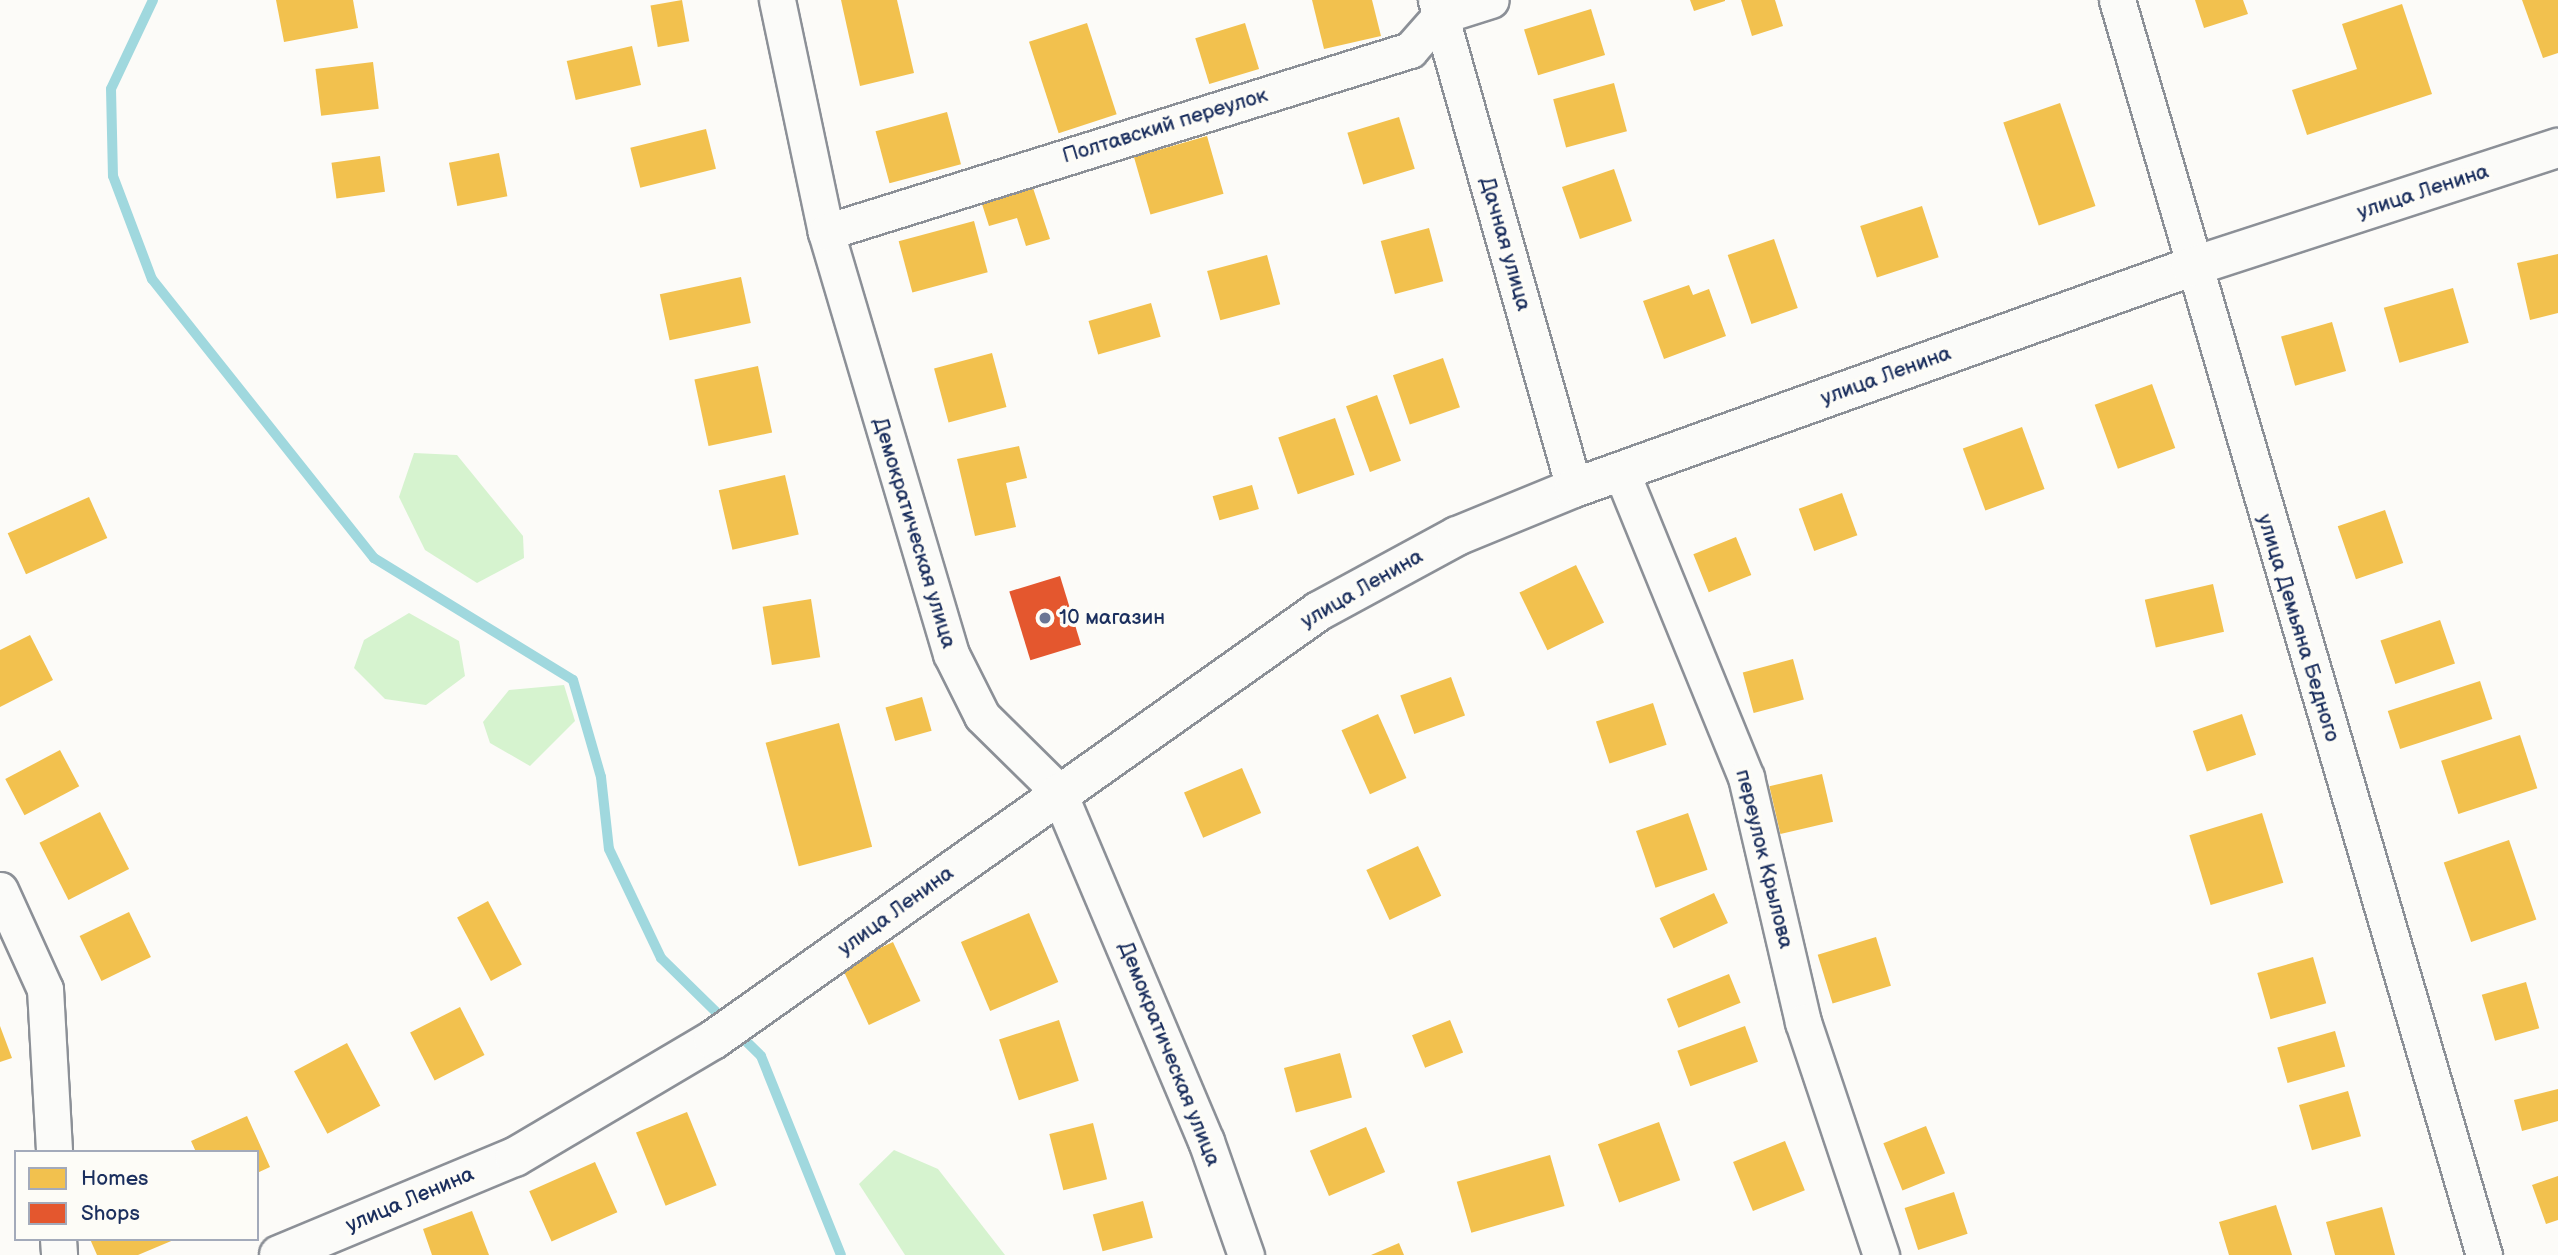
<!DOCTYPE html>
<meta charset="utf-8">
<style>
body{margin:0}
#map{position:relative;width:2558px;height:1255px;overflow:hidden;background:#fcfbf8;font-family:"Balsamiq Sans",sans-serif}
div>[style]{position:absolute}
.green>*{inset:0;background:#d6f3cf}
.homes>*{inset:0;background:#f2c14e;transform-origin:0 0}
.shops>*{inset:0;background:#e4572e;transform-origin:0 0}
.stream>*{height:10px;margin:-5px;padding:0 5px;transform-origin:5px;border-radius:5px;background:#a0d8de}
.roads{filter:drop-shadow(2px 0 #8c9097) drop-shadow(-2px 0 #8c9097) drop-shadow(0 2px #8c9097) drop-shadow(0 -2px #8c9097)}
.street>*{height:35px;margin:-17.5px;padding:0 17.5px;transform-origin:17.5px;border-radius:17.5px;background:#fbfbf9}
.secondary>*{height:38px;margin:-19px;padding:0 19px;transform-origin:19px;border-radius:19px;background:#fbfbf9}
.dots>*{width:19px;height:19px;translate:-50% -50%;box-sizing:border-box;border:4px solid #fdfcf7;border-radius:50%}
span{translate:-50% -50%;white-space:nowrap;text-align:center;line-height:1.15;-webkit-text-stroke:7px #fdfcf7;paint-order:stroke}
.street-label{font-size:21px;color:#1b2f5e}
.poi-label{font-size:21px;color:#1b2f5e}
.left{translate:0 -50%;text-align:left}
.legend{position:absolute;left:14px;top:1150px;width:245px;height:91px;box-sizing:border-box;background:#fdfcf7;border:2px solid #a3aaba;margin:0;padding:9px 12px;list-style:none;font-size:21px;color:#1b2f5e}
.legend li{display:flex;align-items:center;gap:14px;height:35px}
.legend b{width:35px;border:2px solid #a3aaba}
</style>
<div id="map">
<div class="green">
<div style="clip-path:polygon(414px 453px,457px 455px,523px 536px,524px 558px,477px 583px,425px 550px,399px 497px)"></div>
<div style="clip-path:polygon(409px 613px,459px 641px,465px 676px,426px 705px,385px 699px,354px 668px,364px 640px)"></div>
<div style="clip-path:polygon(564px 685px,575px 721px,530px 766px,490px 743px,483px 722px,509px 690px)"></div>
<div style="clip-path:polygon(894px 1150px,938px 1169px,1005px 1255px,905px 1255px,859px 1184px)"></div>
</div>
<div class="homes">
<div style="clip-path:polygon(276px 0,353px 0,358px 28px,284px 42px)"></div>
<div style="left:682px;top:0;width:42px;height:32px;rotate:80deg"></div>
<div style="clip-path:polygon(841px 0,897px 0,914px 73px,860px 86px)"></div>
<div style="clip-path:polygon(1312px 0,1372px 0,1381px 36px,1324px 49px)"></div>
<div style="clip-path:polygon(1690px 0,1725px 0,1725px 1px,1694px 11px)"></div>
<div style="clip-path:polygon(1741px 0,1775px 0,1783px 26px,1752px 36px)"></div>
<div style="clip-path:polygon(2195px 0,2243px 0,2248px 14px,2204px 28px)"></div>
<div style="clip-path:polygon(2522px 0,2558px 0,2558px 53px,2543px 58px)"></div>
<div style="clip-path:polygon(2402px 4px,2432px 94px,2307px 135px,2292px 90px,2357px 69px,2342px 24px)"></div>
<div style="left:1591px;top:9px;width:48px;height:70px;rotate:73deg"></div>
<div style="left:1087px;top:23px;width:96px;height:61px;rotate:72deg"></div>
<div style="left:1245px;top:23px;width:48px;height:52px;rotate:73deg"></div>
<div style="left:632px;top:46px;width:40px;height:67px;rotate:77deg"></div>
<div style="left:373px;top:62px;width:47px;height:58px;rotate:83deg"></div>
<div style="left:1614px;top:83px;width:50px;height:63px;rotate:75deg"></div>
<div style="left:2060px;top:103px;width:109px;height:60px;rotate:71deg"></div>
<div style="left:947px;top:112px;width:54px;height:74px;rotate:75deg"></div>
<div style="left:1399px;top:117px;width:54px;height:54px;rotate:73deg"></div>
<div style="left:706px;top:129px;width:41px;height:78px;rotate:76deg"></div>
<div style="left:1207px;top:136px;width:60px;height:76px;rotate:74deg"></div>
<div style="left:499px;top:153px;width:44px;height:51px;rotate:79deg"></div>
<div style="left:380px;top:156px;width:36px;height:49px;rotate:82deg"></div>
<div style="left:1614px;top:169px;width:55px;height:55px;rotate:71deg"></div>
<div style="clip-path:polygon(1032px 185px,1050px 239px,1026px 246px,1017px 218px,989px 226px,981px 201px)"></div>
<div style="left:1922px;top:206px;width:54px;height:65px;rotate:72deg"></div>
<div style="left:974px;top:221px;width:53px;height:78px;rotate:75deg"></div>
<div style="left:1429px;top:228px;width:55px;height:50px;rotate:75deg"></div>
<div style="left:1774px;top:239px;width:73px;height:49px;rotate:71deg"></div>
<div style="clip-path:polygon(2558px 254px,2558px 313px,2530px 320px,2517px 263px)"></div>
<div style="left:1267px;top:255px;width:51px;height:62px;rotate:75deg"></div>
<div style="left:741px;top:277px;width:47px;height:83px;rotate:78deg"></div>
<div style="clip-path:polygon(1689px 285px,1693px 295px,1709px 289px,1726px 336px,1664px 359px,1643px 301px)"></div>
<div style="left:2453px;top:288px;width:57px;height:72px;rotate:74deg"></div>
<div style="left:1151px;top:303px;width:35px;height:65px;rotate:74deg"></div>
<div style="left:2332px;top:322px;width:51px;height:53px;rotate:74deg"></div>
<div style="left:992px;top:353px;width:56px;height:60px;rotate:75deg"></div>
<div style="left:1443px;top:358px;width:52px;height:53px;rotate:71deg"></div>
<div style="left:758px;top:366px;width:68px;height:65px;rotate:78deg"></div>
<div style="left:2152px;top:384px;width:68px;height:61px;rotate:70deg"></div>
<div style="left:1377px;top:395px;width:70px;height:33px;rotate:70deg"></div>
<div style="left:1335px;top:418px;width:60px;height:60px;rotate:71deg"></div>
<div style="left:2022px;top:427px;width:66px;height:63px;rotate:70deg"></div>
<div style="clip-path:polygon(1019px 446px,1027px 478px,1006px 483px,1016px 527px,975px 536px,957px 459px)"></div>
<div style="left:785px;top:475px;width:61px;height:68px;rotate:77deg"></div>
<div style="left:1252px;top:485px;width:25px;height:41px;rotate:74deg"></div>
<div style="left:1842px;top:493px;width:45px;height:46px;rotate:70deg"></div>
<div style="left:89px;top:497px;width:45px;height:89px;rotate:66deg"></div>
<div style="left:2385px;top:510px;width:56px;height:50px;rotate:71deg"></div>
<div style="left:1736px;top:537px;width:41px;height:46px;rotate:68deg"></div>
<div style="left:1576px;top:565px;width:64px;height:63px;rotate:64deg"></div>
<div style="left:2213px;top:584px;width:49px;height:70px;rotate:77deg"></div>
<div style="left:811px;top:599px;width:59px;height:49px;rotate:81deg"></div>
<div style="left:2440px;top:620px;width:46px;height:63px;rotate:71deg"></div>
<div style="clip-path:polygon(30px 635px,53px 680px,0 707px,0 650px)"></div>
<div style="left:1793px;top:659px;width:42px;height:52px;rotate:75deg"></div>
<div style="left:1451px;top:677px;width:41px;height:54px;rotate:70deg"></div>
<div style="left:2480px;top:681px;width:40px;height:97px;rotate:72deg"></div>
<div style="left:922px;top:697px;width:35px;height:38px;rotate:74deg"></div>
<div style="left:1653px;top:703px;width:44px;height:60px;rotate:72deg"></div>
<div style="left:1378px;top:714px;width:70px;height:40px;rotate:66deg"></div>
<div style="left:2242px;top:714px;width:43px;height:52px;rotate:71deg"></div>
<div style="left:839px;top:723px;width:128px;height:76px;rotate:75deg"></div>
<div style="left:2520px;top:735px;width:56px;height:83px;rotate:72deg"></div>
<div style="left:60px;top:750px;width:41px;height:62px;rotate:62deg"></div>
<div style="left:1242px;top:768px;width:49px;height:63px;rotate:67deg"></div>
<div style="left:1822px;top:774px;width:49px;height:54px;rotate:77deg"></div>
<div style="left:100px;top:812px;width:64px;height:68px;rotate:63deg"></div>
<div style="left:1688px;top:813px;width:60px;height:55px;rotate:71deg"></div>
<div style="left:2262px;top:813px;width:73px;height:76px;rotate:73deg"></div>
<div style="left:2509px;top:840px;width:84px;height:69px;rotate:71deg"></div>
<div style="left:1418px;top:846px;width:55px;height:57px;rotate:65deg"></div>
<div style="left:1714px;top:893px;width:33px;height:60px;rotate:65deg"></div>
<div style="left:488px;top:901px;width:72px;height:35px;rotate:62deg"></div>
<div style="left:129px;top:912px;width:50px;height:55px;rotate:64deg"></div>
<div style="left:1029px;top:913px;width:75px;height:74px;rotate:67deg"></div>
<div style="left:1876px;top:937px;width:51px;height:61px;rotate:73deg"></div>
<div style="left:893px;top:942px;width:65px;height:57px;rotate:65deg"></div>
<div style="left:2313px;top:957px;width:48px;height:58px;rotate:74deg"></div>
<div style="left:1729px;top:974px;width:31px;height:67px;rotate:68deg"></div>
<div style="left:2526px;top:982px;width:48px;height:46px;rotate:74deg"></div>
<div style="left:460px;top:1007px;width:54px;height:56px;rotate:63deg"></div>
<div style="left:1059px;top:1020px;width:64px;height:63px;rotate:72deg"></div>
<div style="left:1450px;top:1020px;width:35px;height:41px;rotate:68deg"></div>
<div style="clip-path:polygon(0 1026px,12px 1058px,0 1062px)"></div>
<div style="left:1745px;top:1026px;width:38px;height:72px;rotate:70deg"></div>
<div style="left:2335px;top:1031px;width:37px;height:60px;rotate:74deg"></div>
<div style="left:347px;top:1043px;width:71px;height:60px;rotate:62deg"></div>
<div style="left:1340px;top:1053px;width:46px;height:58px;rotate:75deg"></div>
<div style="clip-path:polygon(2558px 1089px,2558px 1121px,2522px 1131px,2514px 1100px)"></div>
<div style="left:2348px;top:1091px;width:47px;height:51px;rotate:74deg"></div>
<div style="left:687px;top:1112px;width:79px;height:55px;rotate:68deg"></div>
<div style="clip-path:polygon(247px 1116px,270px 1167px,257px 1173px,257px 1152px,196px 1152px,191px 1141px)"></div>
<div style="left:1659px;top:1122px;width:62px;height:65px;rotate:70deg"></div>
<div style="left:1093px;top:1123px;width:58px;height:45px;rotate:76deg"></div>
<div style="left:1926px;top:1126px;width:51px;height:46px;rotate:68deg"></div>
<div style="left:1366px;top:1127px;width:49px;height:61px;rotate:67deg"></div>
<div style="left:1785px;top:1141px;width:53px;height:56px;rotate:68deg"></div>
<div style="left:1550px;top:1155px;width:53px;height:97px;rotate:74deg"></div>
<div style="left:595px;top:1162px;width:55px;height:72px;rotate:66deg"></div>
<div style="clip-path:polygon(2558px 1176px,2558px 1220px,2546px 1224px,2532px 1185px)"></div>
<div style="left:1954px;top:1192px;width:44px;height:52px;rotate:72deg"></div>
<div style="left:1143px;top:1201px;width:38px;height:52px;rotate:75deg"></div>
<div style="clip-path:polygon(2276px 1205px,2292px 1255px,2229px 1255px,2219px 1222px)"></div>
<div style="clip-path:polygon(2382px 1207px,2395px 1255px,2335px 1255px,2326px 1222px)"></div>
<div style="clip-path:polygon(472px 1211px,489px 1255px,432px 1255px,423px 1229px)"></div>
<div style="clip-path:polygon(90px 1239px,176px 1239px,138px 1255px,97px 1255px)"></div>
<div style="clip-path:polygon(1399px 1243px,1404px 1255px,1371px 1255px)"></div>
</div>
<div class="shops">
<div style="left:1060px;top:576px;width:72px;height:53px;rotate:73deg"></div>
</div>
<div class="stream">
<div style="left:153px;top:0;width:98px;rotate:115.3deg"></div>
<div style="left:111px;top:89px;width:87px;rotate:88.7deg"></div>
<div style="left:113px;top:176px;width:110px;rotate:69.3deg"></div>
<div style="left:152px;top:279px;width:357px;rotate:51.5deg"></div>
<div style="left:374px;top:558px;width:233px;rotate:31.5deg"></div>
<div style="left:573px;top:680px;width:101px;rotate:73.9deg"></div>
<div style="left:601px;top:777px;width:72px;rotate:83.7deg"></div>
<div style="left:609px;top:849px;width:121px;rotate:64.5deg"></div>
<div style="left:661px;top:958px;width:140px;rotate:44.4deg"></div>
<div style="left:761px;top:1056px;width:214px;rotate:68.1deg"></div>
</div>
<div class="roads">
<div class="street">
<div style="left:777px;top:0;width:237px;rotate:78.1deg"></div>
<div style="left:826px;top:232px;width:440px;rotate:73.5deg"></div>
<div style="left:951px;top:654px;width:69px;rotate:63.4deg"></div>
<div style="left:982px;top:716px;width:107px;rotate:44.6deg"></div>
<div style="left:1058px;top:791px;width:380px;rotate:67.1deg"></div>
<div style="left:1206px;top:1141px;width:121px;rotate:70.7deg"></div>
<div style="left:1436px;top:0;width:507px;rotate:74.21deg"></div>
<div style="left:2117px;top:0;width:1308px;rotate:73.7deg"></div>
<div style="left:826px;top:232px;width:612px;rotate:-17.31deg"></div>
<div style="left:1410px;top:50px;width:45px;rotate:-48.6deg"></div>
<div style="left:1440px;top:16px;width:53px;rotate:-17.4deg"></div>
<div style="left:1621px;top:471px;width:331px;rotate:67.8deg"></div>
<div style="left:1746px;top:777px;width:252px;rotate:76.9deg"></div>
<div style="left:1803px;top:1022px;width:246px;rotate:71.5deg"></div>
<div style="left:0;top:890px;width:109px;rotate:65.6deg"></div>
<div style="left:45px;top:989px;width:163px;rotate:86.8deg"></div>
<div style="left:58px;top:1239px;width:16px;rotate:86deg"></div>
</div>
<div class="secondary">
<div style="left:279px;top:1255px;width:256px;rotate:-22.6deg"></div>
<div style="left:515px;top:1157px;width:230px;rotate:-30.6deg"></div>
<div style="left:713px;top:1040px;width:742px;rotate:-35.3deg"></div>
<div style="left:1319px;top:611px;width:157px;rotate:-28.5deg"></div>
<div style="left:1457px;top:536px;width:126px;rotate:-22.3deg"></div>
<div style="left:1574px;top:488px;width:655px;rotate:-19.71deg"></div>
<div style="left:2191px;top:267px;width:386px;rotate:-18deg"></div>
</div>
</div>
<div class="dots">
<div style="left:1045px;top:618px;background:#6a7694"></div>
</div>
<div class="street-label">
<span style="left:1165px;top:126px;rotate:-17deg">Полтавский переулок</span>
<span style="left:2423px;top:192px;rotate:-18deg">улица Ленина</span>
<span style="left:1505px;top:244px;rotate:74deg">Дачная улица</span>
<span style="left:1886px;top:376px;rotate:-20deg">улица Ленина</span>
<span style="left:914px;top:533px;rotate:73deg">Демократическая улица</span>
<span style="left:1362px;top:589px;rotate:-30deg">улица Ленина</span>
<span style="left:2298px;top:628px;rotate:73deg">улица Демьяна Бедного</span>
<span style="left:1764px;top:859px;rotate:76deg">переулок Крылова</span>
<span style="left:896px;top:911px;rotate:-36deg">улица Ленина</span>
<span style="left:1169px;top:1054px;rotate:68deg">Демократическая улица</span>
<span style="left:410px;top:1200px;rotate:-23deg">улица Ленина</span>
</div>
<div class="poi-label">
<span class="left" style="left:1059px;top:618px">10 магазин</span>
</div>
<ul class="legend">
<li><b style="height:19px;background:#f2c14e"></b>Homes</li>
<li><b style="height:19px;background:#e4572e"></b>Shops</li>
</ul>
</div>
